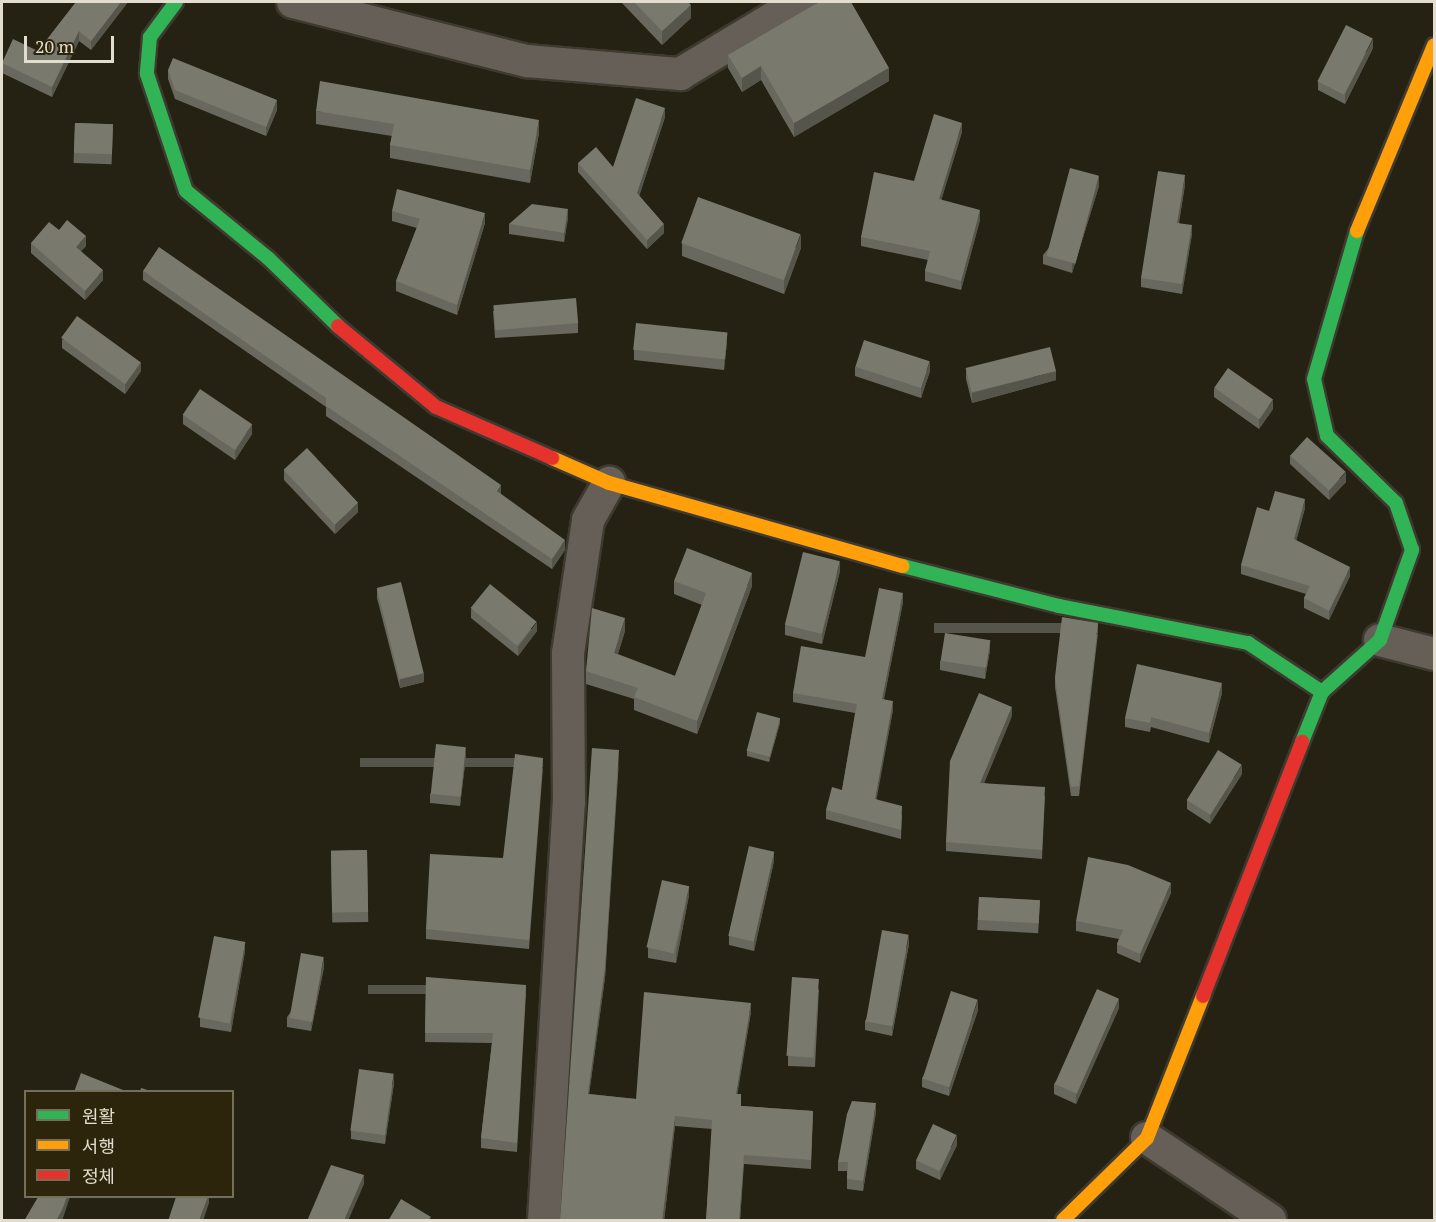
<!DOCTYPE html>
<meta charset="utf-8">
<style>
body{margin:0}
#map{position:relative;width:1436px;height:1222px;overflow:hidden;background:#252113;font-family:"PT Serif","Noto Sans KR",serif}
div>[style]{position:absolute}
.roads{filter:drop-shadow(2px 0 #3e3a2f) drop-shadow(-2px 0 #3e3a2f) drop-shadow(0 2px #3e3a2f) drop-shadow(0 -2px #3e3a2f)}
.street>*{height:32px;margin:-16px;padding:0 16px;transform-origin:16px;border-radius:16px;background:#665f58}
.fast>*{height:14px;margin:-7px;padding:0 7px;transform-origin:7px;border-radius:7px;background:#30b455}
.slow>*{height:14px;margin:-7px;padding:0 7px;transform-origin:7px;border-radius:7px;background:#ff9f0a}
.jam>*{height:14px;margin:-7px;padding:0 7px;transform-origin:7px;border-radius:7px;background:#e5322d}
.wall>*{inset:0;background:#68685e;transform-origin:0 0}
.shaded-wall>*{inset:0;background:#55554c;transform-origin:0 0}
.building>*{inset:0;background:#79796d;transform-origin:0 0}
span{translate:-50% -50%;white-space:nowrap;text-align:center;line-height:1.15;-webkit-text-stroke:6px #2d250b;paint-order:stroke}
.frame{position:absolute;inset:0;border:3px solid #e2ddce;pointer-events:none}
.legend{position:absolute;left:24px;top:1090px;width:210px;height:108px;box-sizing:border-box;background:#2d250b;border:2px solid #756f59;margin:0;padding:8px 10px;list-style:none;font-size:18px;color:#e2ddce}
.legend li{display:flex;align-items:center;gap:12px;height:30px}
.legend b{width:30px;border:2px solid #756f59}
.scale{position:absolute;left:24px;top:36px;width:90px;height:27px;box-sizing:border-box;border:3px solid #e2ddce;border-top:0;padding-left:8px;font-size:18px;line-height:21px;white-space:nowrap;color:#e2ddce;-webkit-text-stroke:4px #2d250b;paint-order:stroke}
</style>
<div id="map">
<div class="roads">
<div class="street">
<div style="left:293px;top:2px;width:241px;rotate:14.2deg"></div>
<div style="left:527px;top:61px;width:154px;rotate:4.9deg"></div>
<div style="left:680px;top:74px;width:140px;rotate:-31deg"></div>
<div style="left:1380px;top:640px;width:56px;rotate:14.5deg"></div>
<div style="left:1147px;top:1138px;width:148px;rotate:33.7deg"></div>
<div style="left:544px;top:1220px;width:419px;rotate:-86.6deg"></div>
<div style="left:569px;top:802px;width:149px;rotate:-90.4deg"></div>
<div style="left:568px;top:653px;width:134px;rotate:-81.4deg"></div>
<div style="left:588px;top:520px;width:43px;rotate:-60.4deg"></div>
</div>
<div class="fast">
<div style="left:176px;top:2px;width:44px;rotate:126.6deg"></div>
<div style="left:150px;top:37px;width:37px;rotate:95deg"></div>
<div style="left:147px;top:74px;width:123px;rotate:71.6deg"></div>
<div style="left:186px;top:191px;width:106px;rotate:39.3deg"></div>
<div style="left:268px;top:258px;width:98px;rotate:44.2deg"></div>
<div style="left:903px;top:566px;width:161px;rotate:14.4deg"></div>
<div style="left:1059px;top:606px;width:193px;rotate:11.1deg"></div>
<div style="left:1248px;top:643px;width:89px;rotate:33.5deg"></div>
<div style="left:1302px;top:742px;width:54px;rotate:-68.2deg"></div>
<div style="left:1322px;top:692px;width:78px;rotate:-41.9deg"></div>
<div style="left:1380px;top:640px;width:96px;rotate:-70.4deg"></div>
<div style="left:1412px;top:550px;width:50px;rotate:-108.8deg"></div>
<div style="left:1396px;top:503px;width:96px;rotate:-135.8deg"></div>
<div style="left:1327px;top:436px;width:58px;rotate:-102.8deg"></div>
<div style="left:1314px;top:379px;width:154px;rotate:-73.8deg"></div>
</div>
<div class="slow">
<div style="left:1357px;top:231px;width:201px;rotate:-67.5deg"></div>
<div style="left:552px;top:458px;width:62px;rotate:23.7deg"></div>
<div style="left:609px;top:483px;width:305px;rotate:15.8deg"></div>
<div style="left:1063px;top:1220px;width:117px;rotate:-44.3deg"></div>
<div style="left:1147px;top:1138px;width:153px;rotate:-68.5deg"></div>
</div>
<div class="jam">
<div style="left:338px;top:326px;width:127px;rotate:39.6deg"></div>
<div style="left:436px;top:407px;width:127px;rotate:23.7deg"></div>
<div style="left:1203px;top:996px;width:273px;rotate:-68.7deg"></div>
</div>
</div>
<div class="wall">
<div style="clip-path:polygon(76px 2px,128px 2px,91px 50px,79px 41px,52px 97px,2px 73px,2px 63px,38px 51px)"></div>
<div style="clip-path:polygon(621px 2px,688px 2px,691px 18px,662px 45px)"></div>
<div style="clip-path:polygon(1373px 48px,1345px 104px,1318px 90px,1318px 81px)"></div>
<div style="clip-path:polygon(728px 55px,889px 81px,794px 137px,761px 80px,742px 92px,728px 68px)"></div>
<div style="clip-path:polygon(168px 70px,277px 110px,266px 136px,175px 99px,168px 79px)"></div>
<div style="clip-path:polygon(316px 111px,539px 133px,530px 183px,390px 158px,390px 145px,392px 136px,316px 124px)"></div>
<div style="clip-path:polygon(665px 117px,639px 196px,664px 233px,647px 249px,578px 172px,578px 163px,613px 167px)"></div>
<div style="left:75px;top:123px;width:38px;height:40px;rotate:2deg"></div>
<div style="clip-path:polygon(962px 132px,941px 200px,980px 220px,961px 290px,925px 281px,925px 271px,928px 260px,861px 246px,861px 237px)"></div>
<div style="clip-path:polygon(1185px 185px,1179px 223px,1192px 234px,1182px 294px,1141px 287px,1141px 278px)"></div>
<div style="clip-path:polygon(1099px 186px,1072px 273px,1043px 264px,1043px 255px)"></div>
<div style="clip-path:polygon(392px 211px,485px 223px,457px 315px,396px 291px,396px 281px,417px 228px,392px 221px)"></div>
<div style="clip-path:polygon(568px 218px,564px 242px,509px 234px,509px 224px)"></div>
<div style="clip-path:polygon(59px 230px,86px 246px,81px 251px,103px 280px,85px 300px,31px 253px,31px 243px)"></div>
<div style="clip-path:polygon(682px 243px,801px 248px,784px 294px,682px 256px)"></div>
<div style="clip-path:polygon(143px 271px,501px 494px,565px 550px,552px 569px,326px 416px,326px 407px,143px 280px)"></div>
<div style="clip-path:polygon(493px 311px,578px 323px,578px 333px,495px 338px)"></div>
<div style="clip-path:polygon(62px 339px,141px 371px,125px 394px,62px 348px)"></div>
<div style="clip-path:polygon(727px 342px,724px 370px,634px 360px,634px 350px)"></div>
<div style="clip-path:polygon(855px 367px,930px 371px,921px 398px,855px 376px)"></div>
<div style="clip-path:polygon(966px 370px,1056px 380px,972px 403px,966px 379px)"></div>
<div style="clip-path:polygon(1214px 388px,1273px 409px,1259px 429px,1214px 397px)"></div>
<div style="clip-path:polygon(183px 415px,252px 434px,235px 460px,183px 424px)"></div>
<div style="clip-path:polygon(1290px 455px,1346px 482px,1329px 500px,1290px 464px)"></div>
<div style="clip-path:polygon(284px 470px,358px 512px,335px 534px,284px 480px)"></div>
<div style="clip-path:polygon(1305px 508px,1296px 541px,1350px 576px,1329px 620px,1304px 608px,1304px 598px,1306px 594px,1241px 574px,1241px 565px,1269px 511px)"></div>
<div style="clip-path:polygon(840px 571px,822px 644px,785px 635px,785px 625px)"></div>
<div style="clip-path:polygon(674px 581px,752px 586px,697px 734px,634px 710px,634px 699px,586px 684px,586px 671px,625px 631px,618px 654px,675px 676px,702px 605px,674px 594px)"></div>
<div style="clip-path:polygon(377px 588px,424px 682px,400px 688px,377px 598px)"></div>
<div style="clip-path:polygon(903px 602px,884px 699px,893px 710px,876px 799px,902px 815px,901px 839px,826px 819px,826px 810px,842px 790px,855px 713px,793px 702px,793px 693px,865px 657px)"></div>
<div style="clip-path:polygon(471px 609px,537px 631px,518px 656px,471px 618px)"></div>
<div style="clip-path:polygon(1098px 633px,1079px 796px,1071px 796px,1055px 687px,1055px 677px)"></div>
<div style="clip-path:polygon(990px 650px,985px 679px,940px 670px,940px 661px)"></div>
<div style="clip-path:polygon(1222px 693px,1209px 743px,1151px 727px,1150px 732px,1125px 727px,1125px 718px)"></div>
<div style="clip-path:polygon(1012px 716px,984px 783px,1045px 796px,1042px 859px,946px 851px,946px 842px)"></div>
<div style="clip-path:polygon(780px 723px,769px 762px,747px 756px,747px 751px)"></div>
<div style="clip-path:polygon(466px 756px,460px 806px,430px 803px,430px 794px)"></div>
<div style="clip-path:polygon(619px 760px,605px 978px,589px 1094px,636px 1099px,751px 1012px,737px 1094px,741px 1106px,813px 1111px,811px 1169px,744px 1164px,740px 1221px,706px 1221px,712px 1129px,675px 1126px,664px 1221px,560px 1221px)"></div>
<div style="clip-path:polygon(543px 767px,529px 949px,426px 939px,426px 929px,503px 858px)"></div>
<div style="clip-path:polygon(1242px 774px,1210px 824px,1187px 809px,1187px 800px)"></div>
<div style="left:367px;top:850px;width:72px;height:36px;rotate:89deg"></div>
<div style="clip-path:polygon(774px 861px,754px 951px,729px 945px,729px 936px)"></div>
<div style="clip-path:polygon(1171px 893px,1140px 963px,1117px 953px,1117px 944px,1119px 939px,1076px 931px,1076px 921px)"></div>
<div style="clip-path:polygon(689px 895px,676px 963px,648px 958px,648px 948px)"></div>
<div style="left:979px;top:897px;width:61px;height:33px;rotate:3deg"></div>
<div style="clip-path:polygon(909px 944px,892px 1036px,865px 1030px,865px 1021px)"></div>
<div style="clip-path:polygon(245px 951px,231px 1032px,200px 1027px,200px 1018px)"></div>
<div style="clip-path:polygon(324px 967px,311px 1031px,287px 1027px,287px 1017px)"></div>
<div style="clip-path:polygon(426px 977px,526px 994px,517px 1152px,481px 1148px,481px 1138px,492px 1043px,425px 1042px)"></div>
<div style="clip-path:polygon(819px 988px,815px 1067px,788px 1066px,788px 1056px)"></div>
<div style="clip-path:polygon(1119px 1008px,1076px 1104px,1054px 1094px,1054px 1084px)"></div>
<div style="clip-path:polygon(978px 1010px,949px 1096px,922px 1087px,922px 1078px)"></div>
<div style="clip-path:polygon(394px 1083px,385px 1144px,351px 1139px,351px 1130px)"></div>
<div style="clip-path:polygon(876px 1112px,863px 1191px,847px 1189px,847px 1171px,838px 1171px,838px 1162px)"></div>
<div style="clip-path:polygon(957px 1145px,940px 1180px,916px 1169px,916px 1160px)"></div>
</div>
<div class="shaded-wall">
<div style="clip-path:polygon(121px 2px,128px 2px,91px 50px,91px 41px)"></div>
<div style="clip-path:polygon(691px 5px,691px 18px,662px 45px,662px 31px)"></div>
<div style="clip-path:polygon(79px 31px,79px 41px,52px 97px,52px 87px)"></div>
<div style="clip-path:polygon(1373px 39px,1373px 48px,1345px 104px,1345px 94px)"></div>
<div style="clip-path:polygon(761px 66px,761px 80px,742px 92px,742px 78px)"></div>
<div style="clip-path:polygon(889px 68px,889px 81px,794px 137px,794px 123px)"></div>
<div style="clip-path:polygon(277px 100px,277px 110px,266px 136px,266px 127px)"></div>
<div style="clip-path:polygon(665px 108px,665px 117px,637px 203px,637px 193px)"></div>
<div style="clip-path:polygon(539px 120px,539px 133px,530px 183px,530px 170px)"></div>
<div style="clip-path:polygon(962px 123px,962px 132px,939px 208px,939px 199px)"></div>
<div style="clip-path:polygon(1185px 175px,1185px 185px,1177px 232px,1177px 223px)"></div>
<div style="clip-path:polygon(1099px 176px,1099px 186px,1072px 273px,1072px 264px)"></div>
<div style="clip-path:polygon(568px 209px,568px 218px,564px 242px,564px 233px)"></div>
<div style="clip-path:polygon(980px 210px,980px 220px,961px 290px,961px 281px)"></div>
<div style="clip-path:polygon(485px 213px,485px 223px,457px 315px,457px 305px)"></div>
<div style="clip-path:polygon(664px 224px,664px 233px,647px 249px,647px 240px)"></div>
<div style="clip-path:polygon(1192px 225px,1192px 234px,1182px 294px,1182px 284px)"></div>
<div style="clip-path:polygon(801px 234px,801px 248px,784px 294px,784px 280px)"></div>
<div style="clip-path:polygon(86px 236px,86px 246px,76px 256px,76px 247px)"></div>
<div style="clip-path:polygon(103px 270px,103px 280px,85px 300px,85px 291px)"></div>
<div style="clip-path:polygon(727px 333px,727px 342px,724px 370px,724px 361px)"></div>
<div style="clip-path:polygon(930px 361px,930px 371px,921px 398px,921px 388px)"></div>
<div style="clip-path:polygon(141px 362px,141px 371px,125px 394px,125px 384px)"></div>
<div style="clip-path:polygon(1056px 371px,1056px 380px,972px 403px,972px 393px)"></div>
<div style="clip-path:polygon(1273px 400px,1273px 409px,1259px 429px,1259px 419px)"></div>
<div style="clip-path:polygon(252px 424px,252px 434px,235px 460px,235px 451px)"></div>
<div style="clip-path:polygon(1346px 472px,1346px 482px,1329px 500px,1329px 491px)"></div>
<div style="clip-path:polygon(501px 485px,501px 494px,497px 491px)"></div>
<div style="clip-path:polygon(1305px 499px,1305px 508px,1294px 549px,1294px 539px)"></div>
<div style="clip-path:polygon(358px 503px,358px 512px,335px 534px,335px 524px)"></div>
<div style="clip-path:polygon(565px 540px,565px 550px,552px 569px,552px 559px)"></div>
<div style="clip-path:polygon(840px 561px,840px 571px,822px 644px,822px 634px)"></div>
<div style="clip-path:polygon(1350px 567px,1350px 576px,1329px 620px,1329px 611px)"></div>
<div style="clip-path:polygon(752px 573px,752px 586px,697px 734px,697px 721px)"></div>
<div style="clip-path:polygon(903px 593px,903px 602px,882px 708px,882px 699px)"></div>
<div style="clip-path:polygon(625px 618px,625px 631px,614px 666px,614px 653px)"></div>
<div style="clip-path:polygon(537px 622px,537px 631px,518px 656px,518px 647px)"></div>
<div style="left:1098px;top:623px;width:10px;height:164px;rotate:90deg"></div>
<div style="clip-path:polygon(990px 640px,990px 650px,985px 679px,985px 670px)"></div>
<div style="clip-path:polygon(424px 673px,424px 682px,400px 688px,400px 679px)"></div>
<div style="clip-path:polygon(1222px 683px,1222px 693px,1209px 743px,1209px 733px)"></div>
<div style="clip-path:polygon(893px 701px,893px 710px,875px 808px,875px 799px)"></div>
<div style="clip-path:polygon(1012px 707px,1012px 716px,980px 793px,980px 783px)"></div>
<div style="clip-path:polygon(780px 718px,780px 723px,769px 762px,769px 757px)"></div>
<div style="clip-path:polygon(466px 747px,466px 756px,460px 806px,460px 797px)"></div>
<div style="clip-path:polygon(619px 750px,605px 978px,588px 1103px,588px 1094px)"></div>
<div style="left:543px;top:758px;width:9px;height:183px;rotate:90deg"></div>
<div style="clip-path:polygon(1242px 765px,1242px 774px,1210px 824px,1210px 815px)"></div>
<div style="clip-path:polygon(774px 852px,774px 861px,754px 951px,754px 941px)"></div>
<div style="clip-path:polygon(1171px 883px,1171px 893px,1140px 963px,1140px 954px)"></div>
<div style="clip-path:polygon(689px 886px,689px 895px,676px 963px,676px 954px)"></div>
<div style="clip-path:polygon(909px 935px,909px 944px,892px 1036px,892px 1026px)"></div>
<div style="clip-path:polygon(245px 942px,245px 951px,231px 1032px,231px 1023px)"></div>
<div style="clip-path:polygon(324px 957px,324px 967px,311px 1031px,311px 1022px)"></div>
<div style="left:526px;top:985px;width:9px;height:158px;rotate:90deg"></div>
<div style="clip-path:polygon(1119px 999px,1119px 1008px,1076px 1104px,1076px 1095px)"></div>
<div style="clip-path:polygon(978px 1000px,978px 1010px,949px 1096px,949px 1087px)"></div>
<div style="clip-path:polygon(751px 1003px,751px 1012px,736px 1103px,736px 1094px)"></div>
<div style="clip-path:polygon(394px 1074px,394px 1083px,385px 1144px,385px 1135px)"></div>
<div style="clip-path:polygon(876px 1103px,876px 1112px,863px 1191px,863px 1181px)"></div>
<div style="clip-path:polygon(675px 1116px,675px 1126px,664px 1221px,662px 1221px)"></div>
<div style="clip-path:polygon(957px 1135px,957px 1145px,940px 1180px,940px 1171px)"></div>
<div style="clip-path:polygon(744px 1155px,740px 1221px,739px 1221px)"></div>
<div style="clip-path:polygon(364px 1175px,364px 1184px,348px 1221px,344px 1221px)"></div>
<div style="clip-path:polygon(67px 1197px,70px 1197px,62px 1221px,56px 1221px)"></div>
<div style="clip-path:polygon(208px 1197px,209px 1197px,209px 1203px,203px 1221px,199px 1221px)"></div>
</div>
<div class="building">
<div style="clip-path:polygon(76px 2px,121px 2px,91px 41px,79px 31px,52px 87px,2px 63px,13px 39px,38px 51px)"></div>
<div style="clip-path:polygon(634px 2px,688px 2px,691px 5px,662px 31px)"></div>
<div style="clip-path:polygon(819px 2px,851px 2px,889px 68px,794px 123px,761px 66px,742px 78px,728px 55px)"></div>
<div style="left:1346px;top:25px;width:30px;height:63px;rotate:27deg"></div>
<div style="clip-path:polygon(173px 58px,277px 100px,266px 127px,175px 90px,168px 70px)"></div>
<div style="clip-path:polygon(320px 81px,539px 120px,530px 170px,390px 145px,394px 124px,316px 111px)"></div>
<div style="clip-path:polygon(636px 98px,665px 108px,637px 193px,664px 224px,647px 240px,578px 163px,596px 147px,613px 167px)"></div>
<div style="clip-path:polygon(934px 114px,962px 123px,939px 199px,980px 210px,961px 281px,925px 271px,930px 251px,861px 237px,874px 172px,914px 181px)"></div>
<div style="left:75px;top:123px;width:38px;height:30px;rotate:2deg"></div>
<div style="left:1070px;top:168px;width:30px;height:91px;rotate:15deg"></div>
<div style="clip-path:polygon(1158px 171px,1185px 175px,1177px 223px,1192px 225px,1182px 284px,1141px 278px)"></div>
<div style="clip-path:polygon(397px 189px,485px 213px,457px 305px,396px 281px,420px 219px,392px 211px)"></div>
<div style="left:698px;top:197px;width:109px;height:49px;rotate:20deg"></div>
<div style="clip-path:polygon(532px 204px,568px 209px,564px 233px,509px 224px)"></div>
<div style="clip-path:polygon(67px 220px,86px 236px,76px 247px,103px 270px,85px 291px,31px 243px,49px 222px,59px 230px)"></div>
<div style="clip-path:polygon(159px 247px,501px 485px,497px 491px,565px 540px,552px 559px,326px 406px,326px 398px,143px 271px)"></div>
<div style="left:576px;top:298px;width:25px;height:83px;rotate:85deg"></div>
<div style="left:77px;top:316px;width:79px;height:27px;rotate:36deg"></div>
<div style="left:636px;top:323px;width:92px;height:27px;rotate:6deg"></div>
<div style="left:864px;top:340px;width:69px;height:28px;rotate:18deg"></div>
<div style="left:1050px;top:347px;width:25px;height:87px;rotate:76deg"></div>
<div style="left:1228px;top:368px;width:55px;height:24px;rotate:35deg"></div>
<div style="left:200px;top:389px;width:63px;height:31px;rotate:34deg"></div>
<div style="left:1307px;top:437px;width:52px;height:25px;rotate:42deg"></div>
<div style="left:307px;top:448px;width:75px;height:32px;rotate:47deg"></div>
<div style="clip-path:polygon(1275px 491px,1305px 499px,1294px 539px,1350px 567px,1329px 611px,1304px 598px,1310px 586px,1241px 565px,1257px 507px,1269px 511px)"></div>
<div style="clip-path:polygon(687px 548px,752px 573px,697px 721px,634px 697px,638px 688px,586px 671px,592px 608px,625px 618px,614px 653px,675px 676px,706px 593px,674px 581px)"></div>
<div style="left:803px;top:552px;width:38px;height:75px;rotate:14deg"></div>
<div style="left:401px;top:582px;width:94px;height:25px;rotate:76deg"></div>
<div style="left:490px;top:584px;width:60px;height:31px;rotate:39deg"></div>
<div style="clip-path:polygon(879px 588px,903px 593px,882px 699px,893px 701px,875px 799px,902px 806px,901px 830px,826px 810px,832px 787px,842px 790px,857px 704px,793px 693px,801px 646px,865px 657px)"></div>
<div style="clip-path:polygon(1062px 617px,1098px 623px,1079px 786px,1071px 787px,1055px 677px)"></div>
<div style="left:945px;top:633px;width:46px;height:28px;rotate:9deg"></div>
<div style="clip-path:polygon(1137px 664px,1222px 683px,1209px 733px,1151px 717px,1150px 723px,1125px 718px)"></div>
<div style="clip-path:polygon(979px 693px,1012px 707px,980px 783px,1045px 787px,1042px 850px,946px 842px,950px 761px)"></div>
<div style="left:757px;top:712px;width:24px;height:40px;rotate:15deg"></div>
<div style="left:436px;top:744px;width:30px;height:50px;rotate:6deg"></div>
<div style="clip-path:polygon(592px 748px,619px 750px,605px 968px,588px 1094px,636px 1099px,644px 992px,751px 1003px,736px 1094px,741px 1094px,741px 1106px,813px 1111px,811px 1160px,744px 1155px,739px 1221px,706px 1221px,712px 1120px,675px 1116px,662px 1221px,560px 1221px)"></div>
<div style="left:1218px;top:750px;width:28px;height:59px;rotate:32deg"></div>
<div style="clip-path:polygon(515px 754px,543px 758px,529px 940px,426px 929px,430px 854px,503px 858px)"></div>
<div style="left:749px;top:846px;width:26px;height:92px;rotate:13deg"></div>
<div style="left:367px;top:850px;width:62px;height:36px;rotate:89deg"></div>
<div style="clip-path:polygon(1088px 857px,1128px 865px,1171px 883px,1140px 954px,1117px 944px,1123px 930px,1076px 921px)"></div>
<div style="left:662px;top:880px;width:28px;height:69px;rotate:13deg"></div>
<div style="left:979px;top:897px;width:61px;height:23px;rotate:3deg"></div>
<div style="left:882px;top:930px;width:27px;height:93px;rotate:10deg"></div>
<div style="left:214px;top:936px;width:32px;height:83px;rotate:11deg"></div>
<div style="left:301px;top:953px;width:23px;height:66px;rotate:10deg"></div>
<div style="clip-path:polygon(426px 977px,526px 985px,517px 1143px,481px 1138px,493px 1033px,425px 1033px)"></div>
<div style="left:792px;top:977px;width:27px;height:79px;rotate:4deg"></div>
<div style="left:1097px;top:989px;width:24px;height:104px;rotate:24deg"></div>
<div style="left:951px;top:991px;width:28px;height:92px;rotate:18deg"></div>
<div style="left:359px;top:1069px;width:35px;height:62px;rotate:8deg"></div>
<div style="clip-path:polygon(81px 1073px,128px 1092px,74px 1092px)"></div>
<div style="clip-path:polygon(141px 1088px,154px 1092px,140px 1092px)"></div>
<div style="clip-path:polygon(852px 1101px,876px 1103px,863px 1181px,847px 1179px,848px 1162px,838px 1162px,847px 1114px)"></div>
<div style="left:933px;top:1124px;width:26px;height:40px;rotate:25deg"></div>
<div style="clip-path:polygon(331px 1165px,364px 1175px,344px 1221px,307px 1221px)"></div>
<div style="clip-path:polygon(38px 1197px,67px 1197px,62px 1210px,56px 1221px,24px 1221px)"></div>
<div style="clip-path:polygon(176px 1197px,208px 1197px,199px 1221px,168px 1221px)"></div>
<div style="clip-path:polygon(401px 1199px,431px 1217px,428px 1221px,388px 1221px)"></div>
</div>
<div class="frame"></div>
<ul class="legend">
<li><b style="height:8px;background:#30b455"></b>원활</li>
<li><b style="height:8px;background:#ff9f0a"></b>서행</li>
<li><b style="height:8px;background:#e5322d"></b>정체</li>
</ul>
<div class="scale">20 m</div>
</div>
